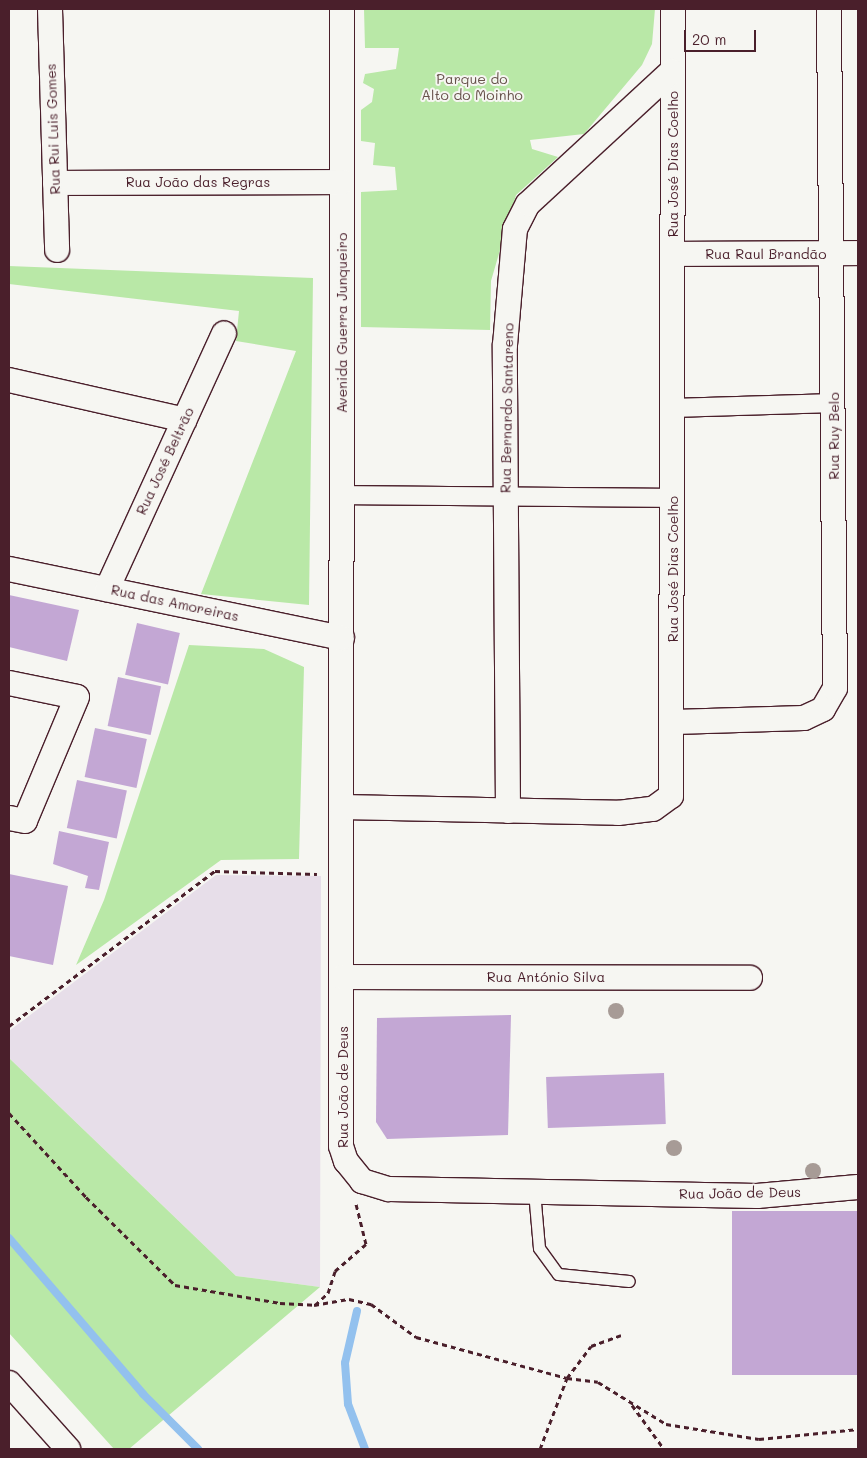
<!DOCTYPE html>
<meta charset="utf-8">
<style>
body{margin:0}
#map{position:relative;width:867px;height:1458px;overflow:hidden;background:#f6f6f2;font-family:Mali,sans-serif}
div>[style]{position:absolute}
.built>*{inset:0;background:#e7dee9}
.green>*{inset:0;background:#b9e8a7}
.stream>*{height:8px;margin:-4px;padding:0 4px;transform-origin:4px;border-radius:4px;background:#93c1ee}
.building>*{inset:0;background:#c3a7d4;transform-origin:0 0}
.path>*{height:3px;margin-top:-1.5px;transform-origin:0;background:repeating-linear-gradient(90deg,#4a1f2b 0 5px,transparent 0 9px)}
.roads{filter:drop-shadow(1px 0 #4a1f2b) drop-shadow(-1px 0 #4a1f2b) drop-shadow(0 1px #4a1f2b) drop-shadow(0 -1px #4a1f2b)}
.service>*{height:11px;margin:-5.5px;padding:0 5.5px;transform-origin:5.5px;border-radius:5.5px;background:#f6f6f2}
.pedestrian>*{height:18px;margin:-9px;padding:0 9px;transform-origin:9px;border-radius:9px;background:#f6f6f2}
.minor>*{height:24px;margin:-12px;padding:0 12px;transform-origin:12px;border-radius:12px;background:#f6f6f2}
.trees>*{width:16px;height:16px;margin:-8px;border-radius:50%;background:#a79b96}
span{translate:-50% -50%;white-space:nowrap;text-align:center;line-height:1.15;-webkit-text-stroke:4px #f6f6f2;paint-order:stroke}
.park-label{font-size:14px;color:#66514a}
.street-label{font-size:14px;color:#4a1f2b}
.frame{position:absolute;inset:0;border:10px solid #4a1f2b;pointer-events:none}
.scale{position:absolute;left:684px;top:30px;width:72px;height:22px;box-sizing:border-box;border:2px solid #4a1f2b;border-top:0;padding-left:6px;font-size:15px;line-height:18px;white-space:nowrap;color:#4a1f2b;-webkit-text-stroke:4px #f6f6f2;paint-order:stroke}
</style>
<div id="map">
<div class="built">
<div style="clip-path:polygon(216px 875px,321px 876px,320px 1287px,236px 1276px,9px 1058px,9px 1031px)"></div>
</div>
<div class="green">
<div style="clip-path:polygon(364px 9px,655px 9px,652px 44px,642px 65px,584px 134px,530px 140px,532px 149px,558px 157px,516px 195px,491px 281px,490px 330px,361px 327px,361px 192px,397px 190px,395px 167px,373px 165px,375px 143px,361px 141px,361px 110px,372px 102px,374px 89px,363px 83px,365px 74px,396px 69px,399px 48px,365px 48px)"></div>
<div style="clip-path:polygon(9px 266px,313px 278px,309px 605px,201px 594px,296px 351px,236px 341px,239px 311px,9px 284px)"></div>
<div style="clip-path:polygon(189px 645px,264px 649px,304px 667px,299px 859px,221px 860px,76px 965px,104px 900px)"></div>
<div style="clip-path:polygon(9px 1058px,236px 1276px,320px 1287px,129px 1449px,114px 1449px,9px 1333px)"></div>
</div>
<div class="stream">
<div style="left:9px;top:1238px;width:206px;rotate:49.3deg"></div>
<div style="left:143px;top:1394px;width:78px;rotate:45deg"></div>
<div style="left:357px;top:1311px;width:53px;rotate:103deg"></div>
<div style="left:345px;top:1363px;width:41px;rotate:85.8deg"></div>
<div style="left:348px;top:1404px;width:48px;rotate:69.3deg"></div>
</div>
<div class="building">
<div style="clip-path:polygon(9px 595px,79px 610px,67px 661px,9px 647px)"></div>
<div style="left:137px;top:623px;width:44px;height:53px;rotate:13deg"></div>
<div style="left:118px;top:677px;width:44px;height:50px;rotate:12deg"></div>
<div style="left:95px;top:728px;width:53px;height:50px;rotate:12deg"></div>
<div style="left:77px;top:780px;width:51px;height:49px;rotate:12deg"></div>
<div style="clip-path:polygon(59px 831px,109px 842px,99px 890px,85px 888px,88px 876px,53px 864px)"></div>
<div style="clip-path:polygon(9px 874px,68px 886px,53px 965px,9px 956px)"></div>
<div style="clip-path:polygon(511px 1015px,508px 1135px,387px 1139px,376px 1122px,377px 1018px)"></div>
<div style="left:664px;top:1073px;width:51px;height:118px;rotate:88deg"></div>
<div style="left:858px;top:1211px;width:164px;height:126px;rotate:90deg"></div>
</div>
<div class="path">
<div style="left:9px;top:1026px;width:258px;rotate:-37deg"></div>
<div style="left:215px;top:871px;width:102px;rotate:1.7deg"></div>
<div style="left:9px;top:1113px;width:114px;rotate:47.5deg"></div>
<div style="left:86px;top:1197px;width:125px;rotate:44.7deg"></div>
<div style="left:175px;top:1285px;width:107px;rotate:9.7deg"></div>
<div style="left:280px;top:1303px;width:34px;rotate:3deg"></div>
<div style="left:314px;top:1305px;width:36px;rotate:-10deg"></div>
<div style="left:349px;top:1299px;width:23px;rotate:13deg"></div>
<div style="left:371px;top:1304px;width:56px;rotate:36.3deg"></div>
<div style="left:416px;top:1337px;width:156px;rotate:15.2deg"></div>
<div style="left:567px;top:1378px;width:31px;rotate:7deg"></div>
<div style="left:598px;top:1382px;width:80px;rotate:31.7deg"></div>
<div style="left:666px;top:1424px;width:94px;rotate:9.2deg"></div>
<div style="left:759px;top:1439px;width:100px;rotate:-5.8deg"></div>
<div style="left:315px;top:1305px;width:18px;rotate:-43deg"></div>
<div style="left:328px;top:1293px;width:23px;rotate:-72deg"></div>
<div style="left:335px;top:1271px;width:41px;rotate:-41.1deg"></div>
<div style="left:366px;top:1244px;width:41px;rotate:-104deg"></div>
<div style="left:632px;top:1405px;width:54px;rotate:54deg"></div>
<div style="left:540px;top:1449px;width:76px;rotate:-69.2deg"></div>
<div style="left:567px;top:1378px;width:40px;rotate:-53deg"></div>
<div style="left:591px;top:1346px;width:32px;rotate:-20deg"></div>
</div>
<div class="roads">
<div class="service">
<div style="left:534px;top:1191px;width:57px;rotate:85deg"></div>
<div style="left:539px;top:1248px;width:32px;rotate:54deg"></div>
<div style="left:558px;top:1274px;width:71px;rotate:5.6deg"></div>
</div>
<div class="pedestrian">
<div style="left:673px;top:408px;width:161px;rotate:-1.8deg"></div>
<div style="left:342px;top:495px;width:331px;rotate:0.5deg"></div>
</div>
<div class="minor">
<div style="left:50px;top:9px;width:241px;rotate:88.3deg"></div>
<div style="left:342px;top:9px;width:1137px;rotate:90.05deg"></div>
<div style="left:341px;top:1146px;width:16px;rotate:72deg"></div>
<div style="left:346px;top:1161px;width:26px;rotate:51deg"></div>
<div style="left:362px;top:1181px;width:28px;rotate:17deg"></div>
<div style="left:389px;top:1189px;width:368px;rotate:1.1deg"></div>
<div style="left:757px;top:1196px;width:101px;rotate:-5.1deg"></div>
<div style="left:55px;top:183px;width:287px;rotate:-0.2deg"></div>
<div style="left:673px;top:254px;width:185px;rotate:-0.3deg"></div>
<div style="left:9px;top:380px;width:180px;rotate:12.8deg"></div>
<div style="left:9px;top:569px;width:340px;rotate:11.7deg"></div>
<div style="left:107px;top:589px;width:281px;rotate:-65.4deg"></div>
<div style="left:9px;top:683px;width:69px;rotate:11.6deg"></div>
<div style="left:77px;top:697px;width:134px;rotate:112.8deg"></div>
<div style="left:25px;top:821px;width:16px;rotate:-169deg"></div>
<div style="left:674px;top:722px;width:130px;rotate:-1.8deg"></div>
<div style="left:804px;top:718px;width:21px;rotate:-25deg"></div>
<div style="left:823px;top:709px;width:24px;rotate:-60deg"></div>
<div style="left:835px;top:688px;width:679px;rotate:-90.51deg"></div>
<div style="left:342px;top:807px;width:276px;rotate:1.2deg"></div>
<div style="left:618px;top:813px;width:35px;rotate:-7deg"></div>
<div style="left:653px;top:809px;width:22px;rotate:-36deg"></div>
<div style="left:671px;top:796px;width:787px;rotate:-89.85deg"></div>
<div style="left:508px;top:811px;width:466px;rotate:-90.4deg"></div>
<div style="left:505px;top:345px;width:116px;rotate:-85.1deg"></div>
<div style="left:515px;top:229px;width:28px;rotate:-63deg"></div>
<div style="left:528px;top:204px;width:196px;rotate:-42.7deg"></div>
<div style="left:343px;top:977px;width:407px;rotate:0.1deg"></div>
<div style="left:9px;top:1383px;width:89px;rotate:48.2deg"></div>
</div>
</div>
<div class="trees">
<div style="left:616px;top:1011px"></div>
<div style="left:674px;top:1148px"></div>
<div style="left:813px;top:1171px"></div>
</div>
<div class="park-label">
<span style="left:472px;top:87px">Parque do<br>Alto do Moinho</span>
</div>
<div class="street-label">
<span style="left:53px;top:129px;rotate:-92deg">Rua Rui Luis Gomes</span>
<span style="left:673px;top:164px;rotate:-90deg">Rua José Dias Coelho</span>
<span style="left:198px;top:182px">Rua João das Regras</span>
<span style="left:766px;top:254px">Rua Raul Brandão</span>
<span style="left:342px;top:323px;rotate:-90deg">Avenida Guerra Junqueiro</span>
<span style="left:507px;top:408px;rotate:-89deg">Rua Bernardo Santareno</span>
<span style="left:834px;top:436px;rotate:-90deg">Rua Ruy Belo</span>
<span style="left:165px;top:461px;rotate:-65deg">Rua José Beltrão</span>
<span style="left:673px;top:569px;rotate:-90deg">Rua José Dias Coelho</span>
<span style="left:175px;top:603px;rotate:12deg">Rua das Amoreiras</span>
<span style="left:546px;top:977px">Rua António Silva</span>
<span style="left:343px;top:1087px;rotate:-90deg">Rua João de Deus</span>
<span style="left:740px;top:1193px;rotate:-1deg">Rua João de Deus</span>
</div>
<div class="frame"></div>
<div class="scale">20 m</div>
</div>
